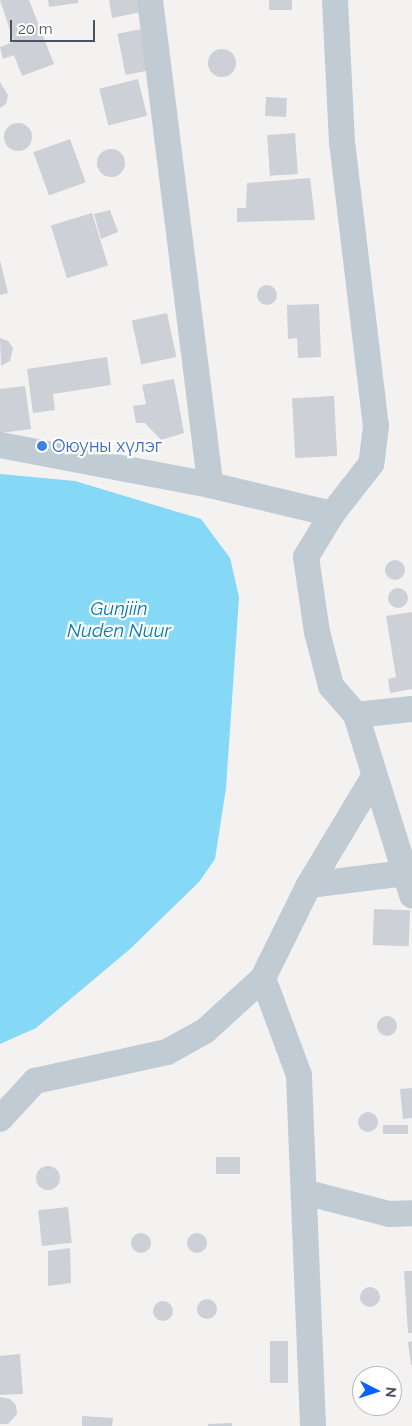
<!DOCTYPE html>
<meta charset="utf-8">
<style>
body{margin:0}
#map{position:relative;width:412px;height:1426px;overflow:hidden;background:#f4f1f1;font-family:Raleway,sans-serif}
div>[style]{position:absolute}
.water>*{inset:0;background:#85d8f6}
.building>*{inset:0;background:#cdd0d6;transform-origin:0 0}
.round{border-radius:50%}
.minor>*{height:26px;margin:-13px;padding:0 13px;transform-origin:13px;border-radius:13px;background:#c1cbd4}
.dots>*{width:14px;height:14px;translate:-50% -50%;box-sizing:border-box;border:2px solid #fff;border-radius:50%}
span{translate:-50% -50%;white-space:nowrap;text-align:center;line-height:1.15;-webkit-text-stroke:4.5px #fff;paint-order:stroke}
.shop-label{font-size:18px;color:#366cbe}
.left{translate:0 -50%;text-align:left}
.water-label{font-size:19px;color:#027daa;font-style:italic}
.north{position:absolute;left:352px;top:1366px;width:50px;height:50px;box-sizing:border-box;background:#fff;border:1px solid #b5bac0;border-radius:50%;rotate:95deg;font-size:14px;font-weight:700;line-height:20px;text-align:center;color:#475361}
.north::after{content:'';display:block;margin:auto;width:18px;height:22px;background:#0662f9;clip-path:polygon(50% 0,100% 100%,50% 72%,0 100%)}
.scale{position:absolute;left:10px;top:20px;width:85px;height:22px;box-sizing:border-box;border:2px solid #475361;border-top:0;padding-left:6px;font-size:15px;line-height:18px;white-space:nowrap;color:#475361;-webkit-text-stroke:4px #fff;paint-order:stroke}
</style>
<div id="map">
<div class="water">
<div style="clip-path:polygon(0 474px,75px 481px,201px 519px,230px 558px,239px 597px,226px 788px,215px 859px,199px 882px,130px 949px,36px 1028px,0 1044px)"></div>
</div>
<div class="building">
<div style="clip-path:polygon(0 0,29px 0,54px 64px,22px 76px,14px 55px,3px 59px,0 47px,14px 42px)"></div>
<div style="clip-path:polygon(48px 0,78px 0,78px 3px,49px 7px)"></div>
<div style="clip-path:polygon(109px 0,138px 0,141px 12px,112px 18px)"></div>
<div style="left:269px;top:0;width:23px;height:10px"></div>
<div style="left:142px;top:29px;width:42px;height:25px;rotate:79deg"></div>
<div class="round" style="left:208px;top:49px;width:28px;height:28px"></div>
<div style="left:138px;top:79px;width:38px;height:40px;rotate:76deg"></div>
<div style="clip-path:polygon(0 82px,8px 95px,6px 104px,0 108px)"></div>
<div style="left:266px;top:97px;width:21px;height:19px;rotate:3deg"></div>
<div class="round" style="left:4px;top:123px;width:28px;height:28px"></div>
<div style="left:295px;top:133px;width:41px;height:28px;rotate:86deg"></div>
<div style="left:70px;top:139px;width:46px;height:39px;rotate:70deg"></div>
<div class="round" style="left:97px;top:149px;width:28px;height:28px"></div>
<div style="clip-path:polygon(310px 178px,315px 220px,237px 222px,237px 208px,246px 208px,247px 183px)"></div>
<div style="clip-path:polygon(110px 210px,118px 232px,101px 239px,94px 214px)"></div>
<div style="left:92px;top:213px;width:55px;height:43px;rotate:73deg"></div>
<div style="clip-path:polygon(0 260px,8px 293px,0 295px)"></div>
<div class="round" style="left:257px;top:285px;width:20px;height:20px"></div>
<div style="clip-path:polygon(319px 304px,321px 357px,298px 358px,297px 338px,288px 339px,287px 305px)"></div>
<div style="left:167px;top:313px;width:45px;height:36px;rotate:78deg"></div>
<div style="clip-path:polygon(0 338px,8px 341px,13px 348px,10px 361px,1px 366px)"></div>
<div style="clip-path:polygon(107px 357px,111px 385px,53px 394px,55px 410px,33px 413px,27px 369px)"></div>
<div style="clip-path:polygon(174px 379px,184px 433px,161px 440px,145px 423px,136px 423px,133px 406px,146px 404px,142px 385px)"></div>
<div style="clip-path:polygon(25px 386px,31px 429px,0 433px,0 389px)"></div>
<div style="left:334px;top:396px;width:60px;height:42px;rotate:87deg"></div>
<div class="round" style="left:385px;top:560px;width:20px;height:20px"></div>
<div class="round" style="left:388px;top:588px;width:20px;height:20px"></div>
<div style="clip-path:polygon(412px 612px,412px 689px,390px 693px,388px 679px,396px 677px,386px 616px)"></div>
<div style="left:374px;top:909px;width:36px;height:36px;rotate:2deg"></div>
<div class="round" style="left:377px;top:1016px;width:20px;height:20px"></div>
<div style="clip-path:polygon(412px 1088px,412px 1118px,403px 1119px,400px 1089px)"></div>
<div class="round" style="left:358px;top:1112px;width:20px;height:20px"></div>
<div style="left:383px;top:1125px;width:25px;height:9px"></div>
<div style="left:216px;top:1157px;width:24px;height:17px"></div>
<div class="round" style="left:36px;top:1166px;width:24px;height:24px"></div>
<div style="left:68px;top:1207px;width:36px;height:30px;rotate:84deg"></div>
<div class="round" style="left:187px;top:1233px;width:20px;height:20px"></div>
<div class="round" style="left:131px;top:1233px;width:20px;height:20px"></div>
<div style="clip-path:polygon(70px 1248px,71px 1283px,48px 1286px,48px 1251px)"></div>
<div style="clip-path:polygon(404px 1271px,412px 1271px,412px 1333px,408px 1333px)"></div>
<div class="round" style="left:360px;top:1287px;width:20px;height:20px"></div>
<div class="round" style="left:197px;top:1299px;width:20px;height:20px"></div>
<div class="round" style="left:153px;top:1301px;width:20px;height:20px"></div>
<div style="left:270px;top:1341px;width:18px;height:42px"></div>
<div style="clip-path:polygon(412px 1341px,412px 1365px,411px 1365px,408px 1342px)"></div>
<div style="clip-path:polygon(20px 1354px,23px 1394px,0 1395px,0 1356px)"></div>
<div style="clip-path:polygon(0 1397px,10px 1399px,16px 1405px,17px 1414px,8px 1424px,0 1424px)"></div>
<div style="clip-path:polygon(82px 1416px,113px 1418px,112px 1426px,82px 1426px)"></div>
<div style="clip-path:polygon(232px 1423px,232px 1426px,208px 1426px,208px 1424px)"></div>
</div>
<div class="minor">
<div style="left:150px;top:0;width:489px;rotate:82.9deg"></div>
<div style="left:335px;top:0;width:142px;rotate:87.2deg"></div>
<div style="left:342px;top:142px;width:286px;rotate:83.2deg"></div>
<div style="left:376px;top:426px;width:38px;rotate:97deg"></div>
<div style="left:371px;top:464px;width:63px;rotate:128deg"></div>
<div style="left:332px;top:514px;width:50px;rotate:121.2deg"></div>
<div style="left:306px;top:557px;width:76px;rotate:81.7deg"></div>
<div style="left:317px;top:632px;width:56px;rotate:75.5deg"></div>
<div style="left:331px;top:686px;width:38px;rotate:49deg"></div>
<div style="left:356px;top:715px;width:189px;rotate:72.7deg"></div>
<div style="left:0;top:445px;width:214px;rotate:10.8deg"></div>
<div style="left:210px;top:485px;width:125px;rotate:13.4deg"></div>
<div style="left:356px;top:715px;width:56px;rotate:-6.1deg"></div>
<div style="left:309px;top:885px;width:97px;rotate:-7.1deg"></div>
<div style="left:0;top:1119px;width:52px;rotate:-47.4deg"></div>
<div style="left:35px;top:1081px;width:135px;rotate:-12.4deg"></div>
<div style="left:167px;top:1052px;width:43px;rotate:-28.9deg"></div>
<div style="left:205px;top:1031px;width:79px;rotate:-42.4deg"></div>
<div style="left:304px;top:1192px;width:88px;rotate:14.5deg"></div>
<div style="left:389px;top:1214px;width:23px;rotate:-2deg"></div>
<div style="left:313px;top:1426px;width:351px;rotate:-92.3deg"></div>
<div style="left:299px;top:1075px;width:103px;rotate:-110.4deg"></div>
<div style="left:263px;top:978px;width:104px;rotate:-63.7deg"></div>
<div style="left:309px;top:885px;width:126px;rotate:-59deg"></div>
</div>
<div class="dots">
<div style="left:42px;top:446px;background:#3f7fe0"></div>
</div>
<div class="shop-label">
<span class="left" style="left:52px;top:446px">Оюуны хүлэг</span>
</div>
<div class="water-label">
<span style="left:119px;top:620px">Gunjiin<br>Nuden Nuur</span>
</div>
<div class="north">N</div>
<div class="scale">20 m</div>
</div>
